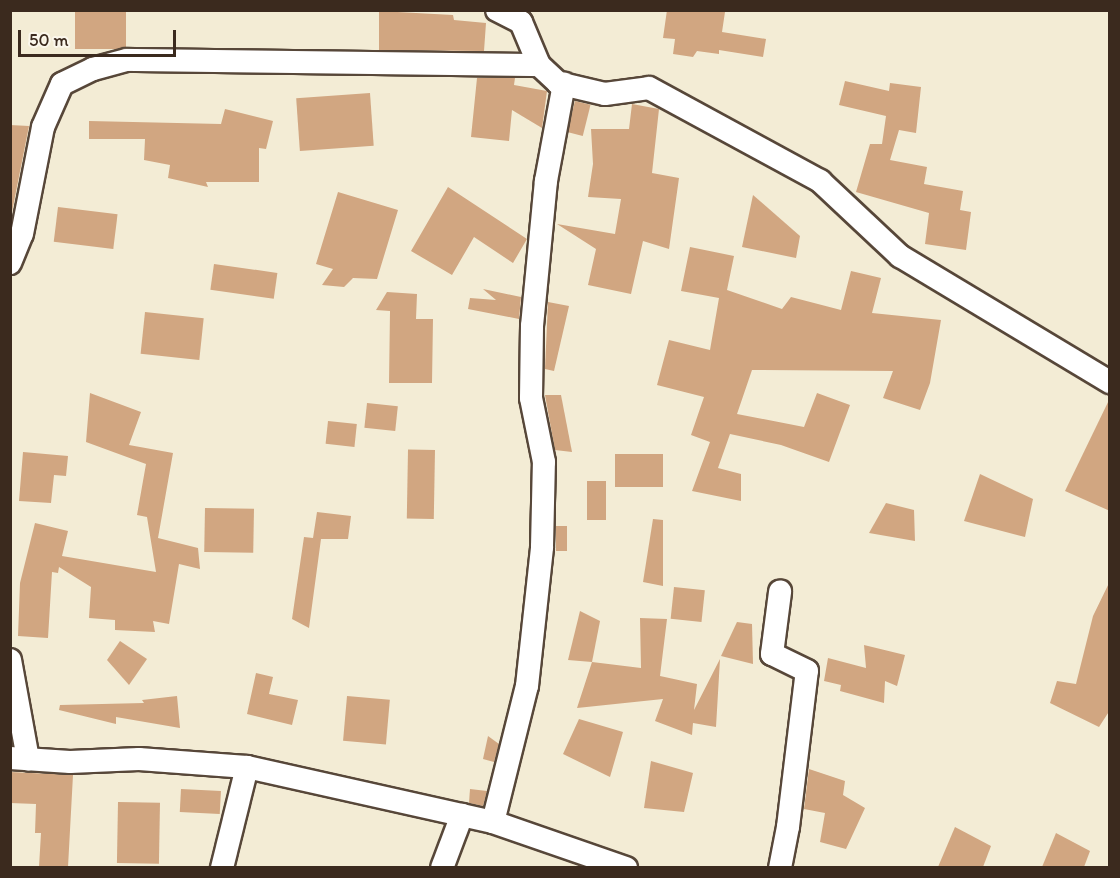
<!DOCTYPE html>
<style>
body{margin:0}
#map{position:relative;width:1120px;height:878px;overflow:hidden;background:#f3ecd5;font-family:Itim,sans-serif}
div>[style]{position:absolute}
.building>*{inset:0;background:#d1a681;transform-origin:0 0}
.roads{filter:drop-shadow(2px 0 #574739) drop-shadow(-2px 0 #574739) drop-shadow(0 2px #574739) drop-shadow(0 -2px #574739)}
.street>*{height:22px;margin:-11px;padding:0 11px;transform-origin:11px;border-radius:11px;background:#fff}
span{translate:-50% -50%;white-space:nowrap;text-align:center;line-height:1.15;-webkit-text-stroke:4.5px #fbf7ec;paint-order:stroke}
.frame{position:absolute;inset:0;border:12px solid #3b2a1e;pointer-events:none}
.scale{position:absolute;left:18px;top:30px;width:158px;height:27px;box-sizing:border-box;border:3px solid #3b2a1e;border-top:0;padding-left:8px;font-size:18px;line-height:21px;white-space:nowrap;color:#3b2a1e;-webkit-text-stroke:4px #fbf7ec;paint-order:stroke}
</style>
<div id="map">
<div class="building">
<div style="left:75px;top:10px;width:51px;height:39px"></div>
<div style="clip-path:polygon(667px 10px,725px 12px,722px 32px,766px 39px,763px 57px,719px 50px,719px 54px,697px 51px,693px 57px,673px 54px,675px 39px,663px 38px)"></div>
<div style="clip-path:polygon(379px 11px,453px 15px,454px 20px,486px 23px,484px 51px,379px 50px)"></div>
<div style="clip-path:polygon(477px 78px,515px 78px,514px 85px,547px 91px,542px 128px,512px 110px,509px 141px,471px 137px)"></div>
<div style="clip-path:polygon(845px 81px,889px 91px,890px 83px,921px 87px,916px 133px,899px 130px,890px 160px,927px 167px,924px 184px,963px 191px,960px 210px,971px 212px,966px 250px,925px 244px,929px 213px,856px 192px,870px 144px,882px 144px,886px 116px,839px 105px)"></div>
<div style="left:370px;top:93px;width:53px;height:74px;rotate:86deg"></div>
<div style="left:575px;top:101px;width:16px;height:32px;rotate:14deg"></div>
<div style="clip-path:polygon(632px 104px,659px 109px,652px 173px,679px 178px,669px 249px,643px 241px,631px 294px,588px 285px,596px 249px,557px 224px,615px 234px,621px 199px,588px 197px,593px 164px,591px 129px,629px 129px)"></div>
<div style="clip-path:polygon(225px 109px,273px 121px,266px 149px,259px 148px,259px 182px,206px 182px,208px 187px,168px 178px,170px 165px,144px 160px,145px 139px,89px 139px,89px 121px,221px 124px)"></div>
<div style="clip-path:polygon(10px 125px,29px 126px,10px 222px)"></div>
<div style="clip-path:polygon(448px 187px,527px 239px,513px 263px,474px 237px,452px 275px,411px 251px)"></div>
<div style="clip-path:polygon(338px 192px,398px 210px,377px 279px,353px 278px,344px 287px,322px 285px,333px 269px,316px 264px)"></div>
<div style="clip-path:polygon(753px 195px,800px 236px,796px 258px,742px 247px)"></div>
<div style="left:58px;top:207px;width:60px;height:35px;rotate:7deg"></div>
<div style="clip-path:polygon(690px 247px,734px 256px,727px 290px,782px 309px,791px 297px,841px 310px,851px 271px,881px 278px,872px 313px,941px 320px,930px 383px,920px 410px,883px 398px,893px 371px,752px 370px,737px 414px,804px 427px,817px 393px,850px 405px,829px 462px,781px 445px,730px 434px,718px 468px,741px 474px,741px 501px,692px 491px,710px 442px,691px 435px,704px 397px,657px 385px,669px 340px,710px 350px,719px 298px,681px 291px)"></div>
<div style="left:214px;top:264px;width:64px;height:26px;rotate:8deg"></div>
<div style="clip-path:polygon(483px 289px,521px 297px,519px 319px,468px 309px,470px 298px,496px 300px)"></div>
<div style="clip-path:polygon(387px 292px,417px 294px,416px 319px,433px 319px,432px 383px,389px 383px,390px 311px,376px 310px)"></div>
<div style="clip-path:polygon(548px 302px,569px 306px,554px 371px,545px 369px)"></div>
<div style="left:145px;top:312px;width:59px;height:42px;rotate:6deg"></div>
<div style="clip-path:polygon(90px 393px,141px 412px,129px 445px,173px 453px,158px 538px,198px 548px,200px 569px,179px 564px,169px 624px,153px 621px,155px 632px,115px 630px,115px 620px,89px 618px,91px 587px,59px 567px,58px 573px,52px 572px,48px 638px,18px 636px,20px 583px,35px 523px,68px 531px,62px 556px,156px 572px,147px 517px,137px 515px,146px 464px,86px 442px)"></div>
<div style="clip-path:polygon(545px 395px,561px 395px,572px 452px,555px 450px)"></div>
<div style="clip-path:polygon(1110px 398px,1110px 511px,1065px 491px)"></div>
<div style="left:367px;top:403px;width:31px;height:25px;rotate:6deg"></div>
<div style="left:328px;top:421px;width:29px;height:23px;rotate:6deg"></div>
<div style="left:435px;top:450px;width:69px;height:27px;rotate:91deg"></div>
<div style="clip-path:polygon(23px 452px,68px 456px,66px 476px,54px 475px,51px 503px,19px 501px)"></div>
<div style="left:615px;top:454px;width:48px;height:33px"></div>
<div style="clip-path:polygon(980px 474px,1033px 499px,1025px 537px,964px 521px)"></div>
<div style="left:587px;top:481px;width:19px;height:39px"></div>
<div style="clip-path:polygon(886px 503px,914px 510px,915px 541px,869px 533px)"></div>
<div style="left:205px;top:508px;width:49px;height:44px;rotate:1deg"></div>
<div style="clip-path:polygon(317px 512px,351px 516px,348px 539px,321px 539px,309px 628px,292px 619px,304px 537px,313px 538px)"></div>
<div style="clip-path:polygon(653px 519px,663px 520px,663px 586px,643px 582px)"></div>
<div style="left:556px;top:526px;width:11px;height:25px"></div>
<div style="clip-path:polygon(1110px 581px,1110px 710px,1099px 727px,1050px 703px,1057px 681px,1076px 684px,1093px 616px)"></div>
<div style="left:674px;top:587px;width:31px;height:32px;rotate:6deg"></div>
<div style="clip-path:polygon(580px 611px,600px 621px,592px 662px,568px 660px)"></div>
<div style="clip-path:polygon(640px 618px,667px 619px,660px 676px,697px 684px,694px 710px,720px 659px,716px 727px,693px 723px,692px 735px,655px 721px,663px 699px,577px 708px,592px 662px,641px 668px)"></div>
<div style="clip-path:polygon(737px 622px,752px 624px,753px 664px,721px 656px)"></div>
<div style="clip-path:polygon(120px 641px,147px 659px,129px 685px,107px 660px)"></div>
<div style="clip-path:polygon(864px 645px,905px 655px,897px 686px,885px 681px,884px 703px,840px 691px,841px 685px,824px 681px,828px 658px,866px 668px)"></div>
<div style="clip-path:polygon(256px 673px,273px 677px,269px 694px,298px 700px,292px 725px,247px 714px)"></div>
<div style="clip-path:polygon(177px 696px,180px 728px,116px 717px,116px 724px,59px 710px,60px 705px,144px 703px,142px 700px)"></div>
<div style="left:347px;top:696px;width:43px;height:45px;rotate:5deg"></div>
<div style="clip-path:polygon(579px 719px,623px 732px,610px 777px,563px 754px)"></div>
<div style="clip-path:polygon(488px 736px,499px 744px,494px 762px,483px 759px)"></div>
<div style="clip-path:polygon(651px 761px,693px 773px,684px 812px,644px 808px)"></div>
<div style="clip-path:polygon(809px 769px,845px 781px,843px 795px,865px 808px,846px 849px,820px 842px,825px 813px,804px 809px)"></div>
<div style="clip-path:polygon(10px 772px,73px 775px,68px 867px,39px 867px,41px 833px,35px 833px,36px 804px,10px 803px)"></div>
<div style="left:181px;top:789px;width:40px;height:23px;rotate:3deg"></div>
<div style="clip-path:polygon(470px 789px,487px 791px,483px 806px,469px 803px)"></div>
<div style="left:118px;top:802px;width:42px;height:61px;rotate:1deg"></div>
<div style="clip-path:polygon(955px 827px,991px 846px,983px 867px,938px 867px)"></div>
<div style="clip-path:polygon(1056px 833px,1090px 851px,1084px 867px,1042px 867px)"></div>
</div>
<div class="roads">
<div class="street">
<div style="left:497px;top:10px;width:27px;rotate:27deg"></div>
<div style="left:521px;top:22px;width:47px;rotate:67.3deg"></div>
<div style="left:539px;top:65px;width:26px;rotate:43deg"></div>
<div style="left:558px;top:83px;width:48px;rotate:13.2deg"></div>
<div style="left:605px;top:94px;width:44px;rotate:-7.8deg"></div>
<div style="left:649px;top:88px;width:195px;rotate:28.5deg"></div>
<div style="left:820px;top:181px;width:110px;rotate:43.2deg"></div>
<div style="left:900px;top:256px;width:245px;rotate:31deg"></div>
<div style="left:10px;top:263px;width:31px;rotate:-68deg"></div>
<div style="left:22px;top:234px;width:109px;rotate:-78.9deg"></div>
<div style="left:43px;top:127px;width:47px;rotate:-66.2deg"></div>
<div style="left:62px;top:84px;width:34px;rotate:-26deg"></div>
<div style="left:93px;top:69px;width:35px;rotate:-15deg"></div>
<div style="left:127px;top:60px;width:412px;rotate:0.7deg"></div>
<div style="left:10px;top:660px;width:101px;rotate:79.7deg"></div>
<div style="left:10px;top:758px;width:60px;rotate:3.8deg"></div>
<div style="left:70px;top:762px;width:69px;rotate:-2.5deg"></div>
<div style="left:139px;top:759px;width:108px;rotate:4.2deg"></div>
<div style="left:247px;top:767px;width:252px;rotate:12.6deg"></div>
<div style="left:493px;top:822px;width:141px;rotate:19.1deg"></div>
<div style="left:493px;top:822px;width:140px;rotate:-76deg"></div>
<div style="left:527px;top:686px;width:140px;rotate:-83.8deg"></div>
<div style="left:542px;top:547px;width:85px;rotate:-88.7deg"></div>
<div style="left:544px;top:462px;width:65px;rotate:-101.5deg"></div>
<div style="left:531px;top:398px;width:72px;rotate:-89.2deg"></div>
<div style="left:532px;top:326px;width:146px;rotate:-84.5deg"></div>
<div style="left:546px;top:181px;width:99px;rotate:-79.5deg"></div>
<div style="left:222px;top:868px;width:104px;rotate:-76.1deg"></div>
<div style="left:442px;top:868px;width:57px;rotate:-69.3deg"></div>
<div style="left:780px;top:868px;width:42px;rotate:-79deg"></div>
<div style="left:788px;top:827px;width:157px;rotate:-83.1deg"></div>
<div style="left:807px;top:671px;width:39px;rotate:-154deg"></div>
<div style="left:772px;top:654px;width:63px;rotate:-82.6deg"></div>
</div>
</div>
<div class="frame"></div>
<div class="scale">50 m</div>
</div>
